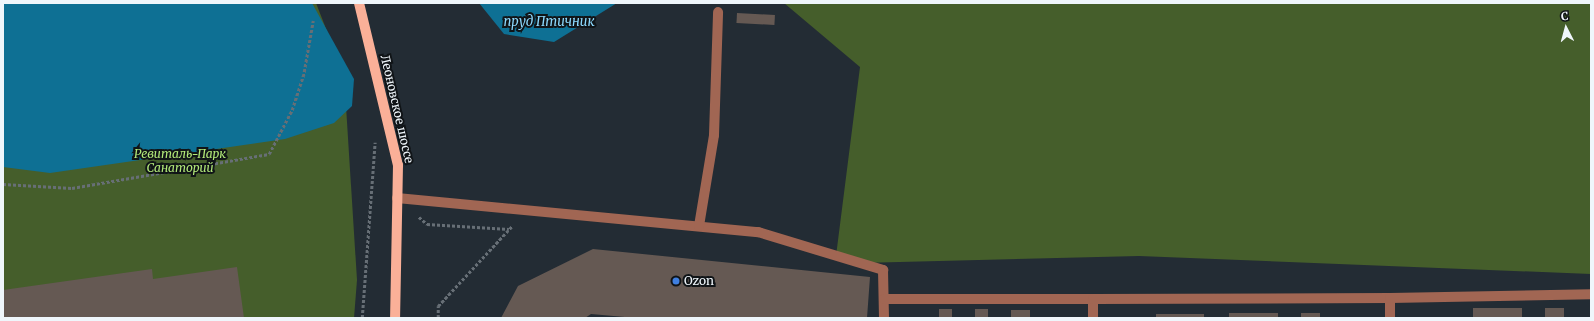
<!DOCTYPE html>
<meta charset="utf-8">
<style>
body{margin:0}
#map{position:relative;width:1594px;height:321px;overflow:hidden;background:#232c34;font-family:Merriweather,serif}
div>[style]{position:absolute}
.green>*{inset:0;background:#455e2b}
.water>*{inset:0;background:#0e7094}
.building>*{inset:0;background:#655953;transform-origin:0 0}
.path>*{height:2.5px;margin-top:-1.25px;transform-origin:0;background:repeating-linear-gradient(90deg,#676f76 0 3px,transparent 0 5px)}
.minor>*{height:10px;margin:-5px;padding:0 5px;transform-origin:5px;border-radius:5px;background:#a16653}
.major>*{height:10px;margin:-5px;padding:0 5px;transform-origin:5px;border-radius:5px;background:#fab098}
.dots>*{width:11px;height:11px;translate:-50% -50%;box-sizing:border-box;border:2px solid #101417;border-radius:50%}
span{translate:-50% -50%;white-space:nowrap;text-align:center;line-height:1.15;-webkit-text-stroke:4px #101417;paint-order:stroke}
.street-label{font-size:12px;color:#eff6fb}
.park-label{font-size:12px;color:#b2e979;font-style:italic}
.poi-label{font-size:12px;color:#eff6fb}
.left{translate:0 -50%;text-align:left}
.water-label{font-size:13px;color:#8cd9fe;font-style:italic}
.frame{position:absolute;inset:0;border:4px solid #eff6fb;pointer-events:none}
.north{position:absolute;left:1546px;top:8px;width:40px;height:40px;-webkit-text-stroke:3px #101417;paint-order:stroke;rotate:354deg;font-size:11px;font-weight:700;line-height:16px;text-align:center;color:#eff6fb}
.north::after{content:'';display:block;margin:auto;width:14px;height:18px;background:#eff6fb;clip-path:polygon(50% 0,100% 100%,50% 72%,0 100%)}
</style>
<div id="map">
<div class="green">
<div style="clip-path:polygon(3px 3px,316px 3px,344px 75px,357px 280px,354px 318px,3px 318px)"></div>
<div style="clip-path:polygon(784px 3px,1591px 3px,1591px 274px,1139px 256px,860px 263px,836px 256px,860px 67px)"></div>
</div>
<div class="water">
<div style="clip-path:polygon(3px 3px,312px 3px,354px 79px,352px 106px,334px 123px,285px 139px,50px 173px,3px 167px)"></div>
<div style="clip-path:polygon(479px 3px,617px 3px,554px 42px,504px 34px)"></div>
</div>
<div class="building">
<div style="left:737px;top:13px;width:38px;height:10px;rotate:3deg"></div>
<div style="clip-path:polygon(593px 249px,870px 277px,867px 318px,636px 318px,591px 314px,585px 318px,501px 318px,518px 286px)"></div>
<div style="clip-path:polygon(237px 267px,244px 318px,3px 318px,3px 290px,152px 269px,153px 279px)"></div>
<div style="left:1522px;top:308px;width:10px;height:49px;rotate:90deg"></div>
<div style="left:1545px;top:308px;width:19px;height:10px"></div>
<div style="left:939px;top:309px;width:13px;height:9px"></div>
<div style="left:975px;top:309px;width:13px;height:9px"></div>
<div style="left:1011px;top:310px;width:19px;height:8px"></div>
<div style="left:1229px;top:313px;width:49px;height:5px"></div>
<div style="left:1301px;top:313px;width:19px;height:5px"></div>
<div style="left:1156px;top:314px;width:48px;height:4px"></div>
</div>
<div class="path">
<div style="left:3px;top:184px;width:69px;rotate:3.3deg"></div>
<div style="left:72px;top:188px;width:200px;rotate:-9.8deg"></div>
<div style="left:269px;top:154px;width:50px;rotate:-62.4deg"></div>
<div style="left:292px;top:110px;width:40px;rotate:-72deg"></div>
<div style="left:304px;top:72px;width:52px;rotate:-80deg"></div>
<div style="left:419px;top:217px;width:11px;rotate:41deg"></div>
<div style="left:427px;top:224px;width:82px;rotate:3.5deg"></div>
<div style="left:362px;top:318px;width:176px;rotate:-85.8deg"></div>
<div style="left:438px;top:318px;width:12px;rotate:-90deg"></div>
<div style="left:438px;top:306px;width:109px;rotate:-47.2deg"></div>
</div>
<div class="minor">
<div style="left:397px;top:198px;width:363px;rotate:5.4deg"></div>
<div style="left:758px;top:232px;width:131px;rotate:16.9deg"></div>
<div style="left:883px;top:270px;width:48px;rotate:88.8deg"></div>
<div style="left:699px;top:226px;width:92px;rotate:-80.6deg"></div>
<div style="left:714px;top:135px;width:123px;rotate:-88.1deg"></div>
<div style="left:884px;top:299px;width:209px"></div>
<div style="left:1093px;top:299px;width:19px;rotate:90deg"></div>
<div style="left:1093px;top:299px;width:297px;rotate:-0.2deg"></div>
<div style="left:1390px;top:318px;width:20px;rotate:-90deg"></div>
<div style="left:1390px;top:298px;width:201px;rotate:-1.1deg"></div>
</div>
<div class="major">
<div style="left:359px;top:3px;width:167px;rotate:76.5deg"></div>
<div style="left:398px;top:165px;width:153px;rotate:91.1deg"></div>
</div>
<div class="dots">
<div style="left:676px;top:281px;background:#3f7fe0"></div>
</div>
<div class="street-label">
<span style="left:397px;top:109px;rotate:77deg">Леоновское шоссе</span>
</div>
<div class="park-label">
<span style="left:180px;top:161px">Ревиталь-Парк<br>Санаторий</span>
</div>
<div class="poi-label">
<span class="left" style="left:684px;top:281px">Ozon</span>
</div>
<div class="water-label">
<span style="left:549px;top:22px">пруд Птичник</span>
</div>
<div class="frame"></div>
<div class="north">С</div>
</div>
